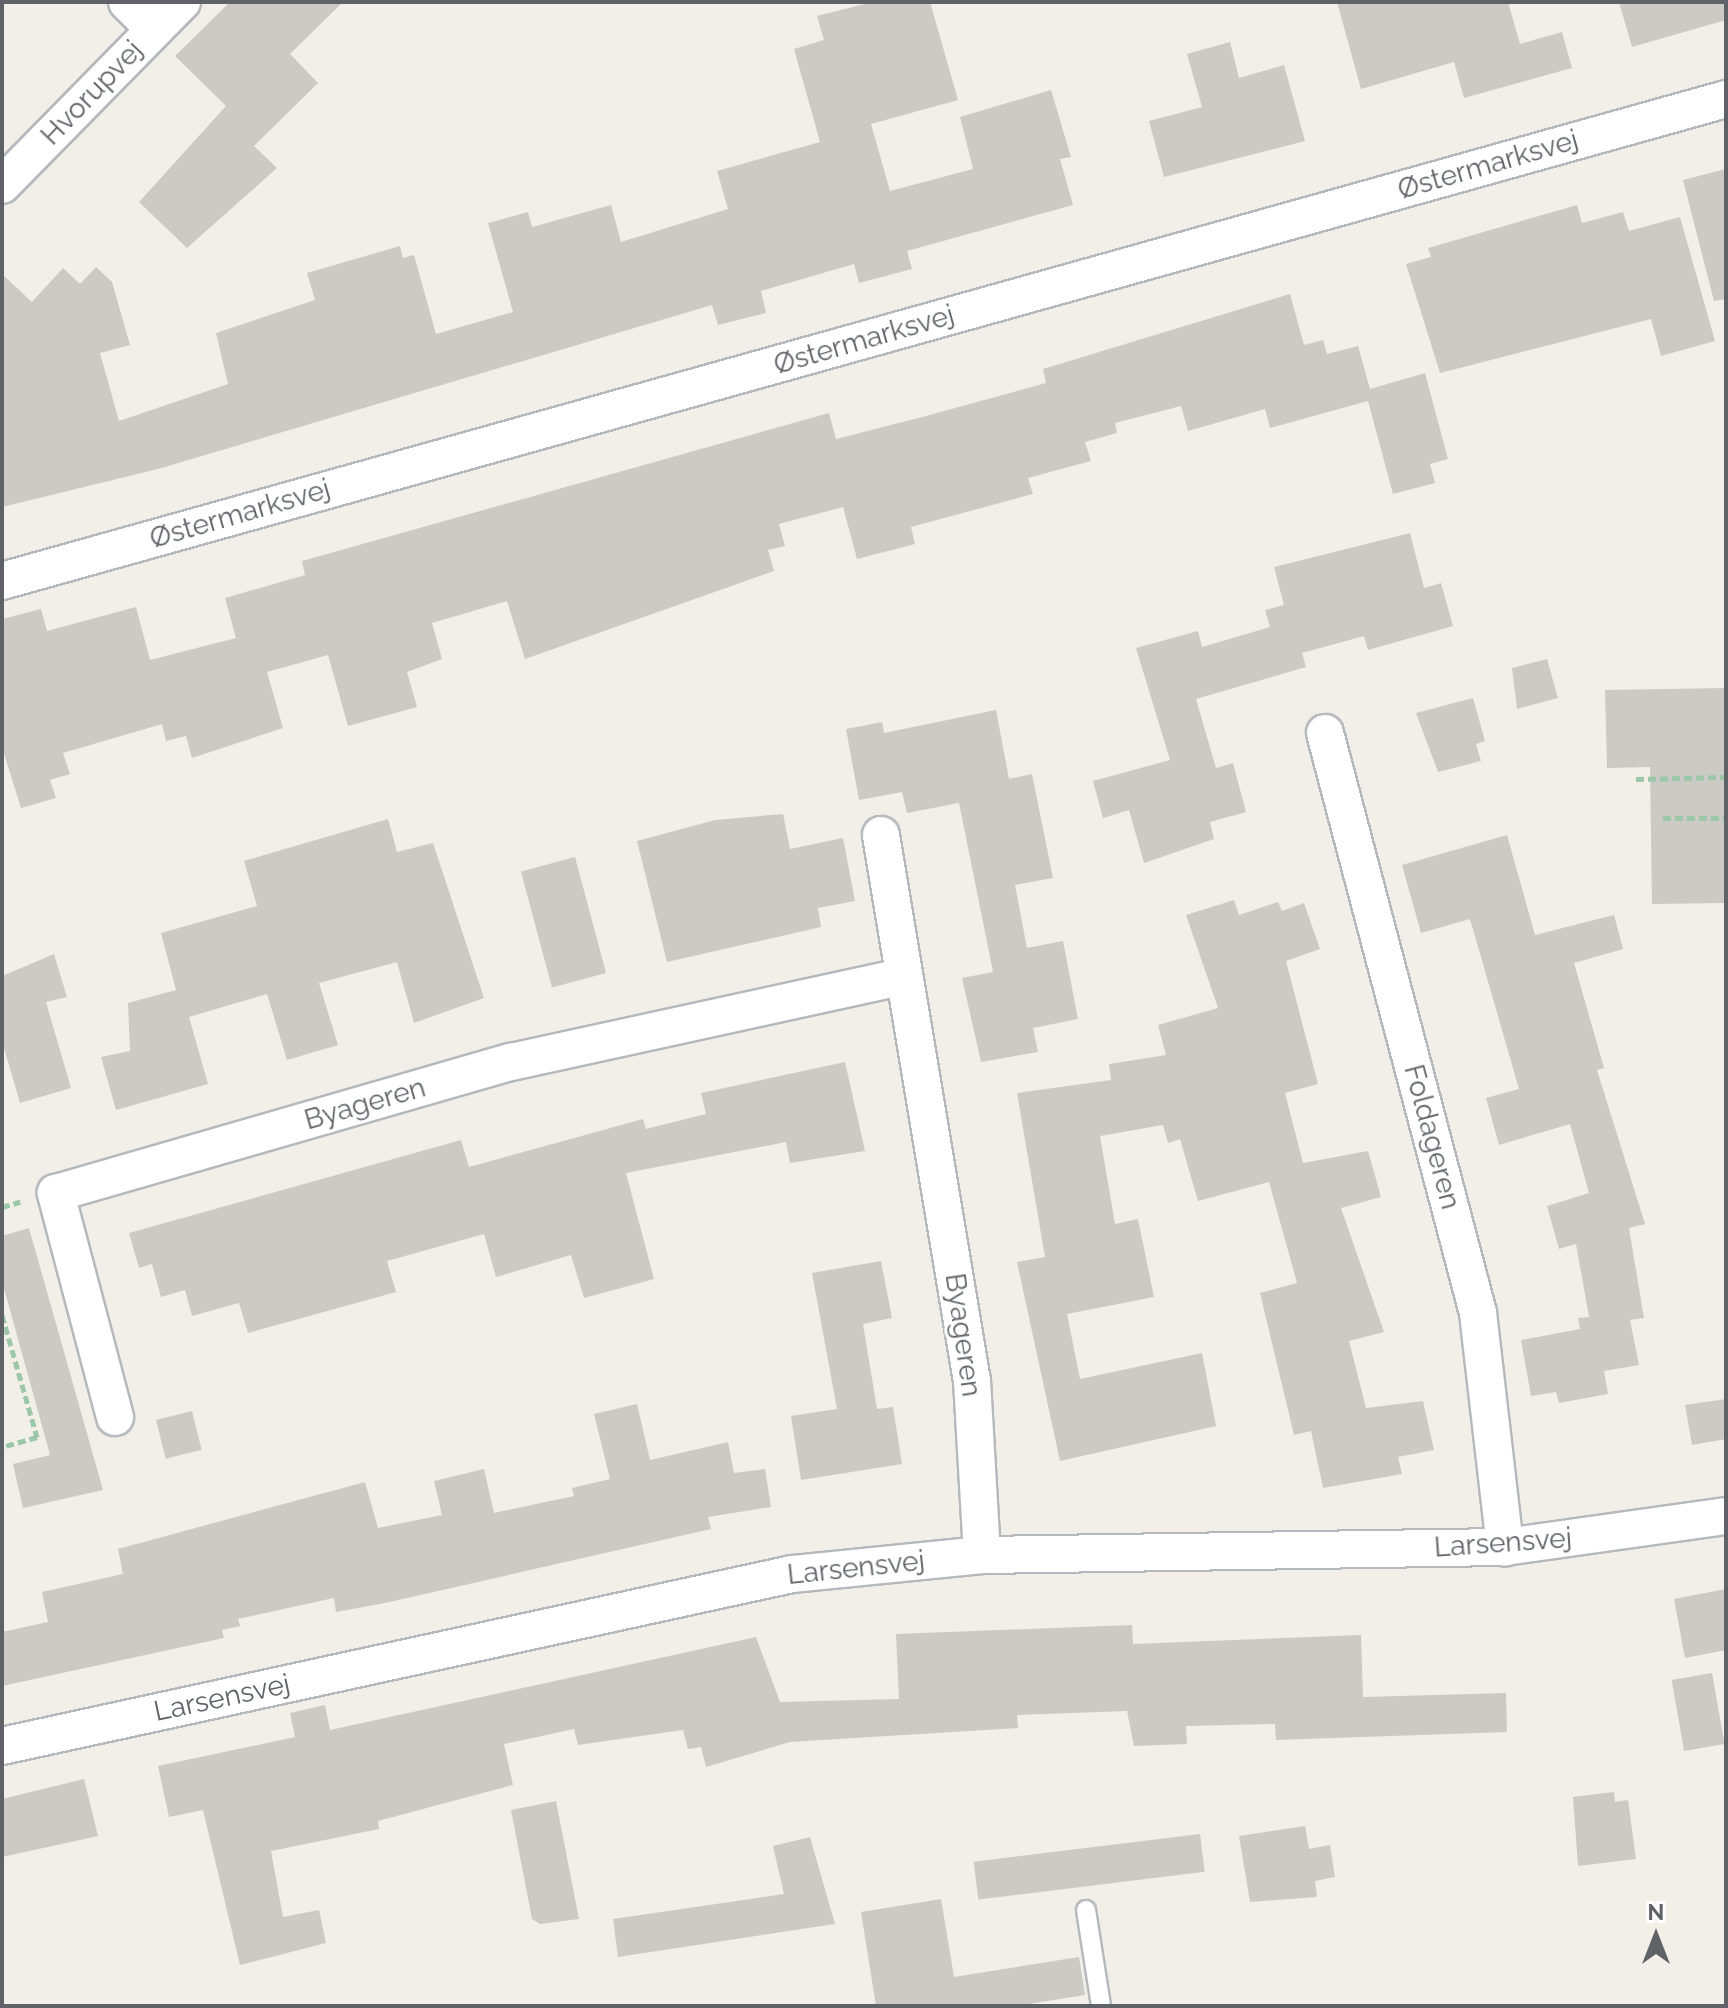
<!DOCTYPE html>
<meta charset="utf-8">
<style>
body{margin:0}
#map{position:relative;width:1728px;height:2008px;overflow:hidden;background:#f1efe8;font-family:Raleway,sans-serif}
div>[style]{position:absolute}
.building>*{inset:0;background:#cccac5;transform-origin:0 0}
.path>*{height:5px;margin-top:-2.5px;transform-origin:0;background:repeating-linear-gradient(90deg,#9cc7a9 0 8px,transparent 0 12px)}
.roads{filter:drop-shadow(2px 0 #b5b8bc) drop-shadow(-2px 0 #b5b8bc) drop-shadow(0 2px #b5b8bc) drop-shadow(0 -2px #b5b8bc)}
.lane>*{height:18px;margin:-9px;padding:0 9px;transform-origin:9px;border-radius:9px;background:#fff}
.street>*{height:36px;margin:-18px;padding:0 18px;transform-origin:18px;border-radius:18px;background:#fff}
span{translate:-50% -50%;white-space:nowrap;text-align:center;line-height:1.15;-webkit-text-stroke:6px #fff;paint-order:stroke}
.street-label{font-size:28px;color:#5f6368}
.frame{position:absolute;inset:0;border:4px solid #5f6368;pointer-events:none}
.north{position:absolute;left:1616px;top:1896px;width:80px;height:80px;-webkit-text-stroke:6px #fff;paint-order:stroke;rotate:0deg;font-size:22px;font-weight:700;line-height:32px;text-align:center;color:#5f6368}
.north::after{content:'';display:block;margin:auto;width:28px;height:36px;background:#5f6368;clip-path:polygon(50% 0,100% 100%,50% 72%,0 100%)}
</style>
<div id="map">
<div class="building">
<div style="clip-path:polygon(230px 2px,343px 2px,290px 54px,318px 83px,254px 146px,277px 168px,187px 248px,139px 202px,226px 106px,175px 56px)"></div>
<div style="clip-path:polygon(873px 2px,930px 2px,958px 100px,871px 124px,890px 191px,973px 169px,960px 117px,1051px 90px,1071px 157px,1060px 159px,1073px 205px,907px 251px,912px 269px,859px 283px,854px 264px,761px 291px,766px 313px,718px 325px,712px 305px,158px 469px,2px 507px,2px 274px,32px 302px,63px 268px,80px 284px,96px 267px,112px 282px,130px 345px,100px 353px,119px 421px,228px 384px,216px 333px,315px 300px,307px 273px,400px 246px,403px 258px,414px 255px,436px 334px,513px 312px,488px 223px,528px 212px,532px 227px,611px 205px,621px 242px,728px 209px,717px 171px,820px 142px,794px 49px,824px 40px,817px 16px)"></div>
<div style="clip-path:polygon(1337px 2px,1508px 2px,1520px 44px,1562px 32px,1572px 68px,1464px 98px,1454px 62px,1361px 89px)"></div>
<div style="clip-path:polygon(1619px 2px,1726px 2px,1726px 20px,1632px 47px)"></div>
<div style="clip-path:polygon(1230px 42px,1239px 78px,1284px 65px,1305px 141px,1164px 177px,1149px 121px,1202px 107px,1187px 54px)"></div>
<div style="clip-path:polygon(1726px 169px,1726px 299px,1714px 301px,1683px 180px)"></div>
<div style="clip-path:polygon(1577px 205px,1582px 223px,1623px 212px,1629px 231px,1680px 217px,1715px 341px,1661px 356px,1651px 319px,1440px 373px,1406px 264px,1431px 257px,1428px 248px)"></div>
<div style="clip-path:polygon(1290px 294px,1304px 345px,1323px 340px,1327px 354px,1358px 346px,1370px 389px,1425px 373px,1448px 459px,1430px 464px,1435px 483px,1393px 494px,1368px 401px,1270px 428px,1265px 409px,1188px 431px,1181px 406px,1115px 423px,1117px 433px,1085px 442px,1091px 461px,1028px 478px,1033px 494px,911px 527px,915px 544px,857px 559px,843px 507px,779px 524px,785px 546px,768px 550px,774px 571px,525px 659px,507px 601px,432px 623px,442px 659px,407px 672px,417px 707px,348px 726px,328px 655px,267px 672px,283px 728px,192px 758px,186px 736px,166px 741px,162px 724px,63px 753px,70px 774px,50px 780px,56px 798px,21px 808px,2px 747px,2px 619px,41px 609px,47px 631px,136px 607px,150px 660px,236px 638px,225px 598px,305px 575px,302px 561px,829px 413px,836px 439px,926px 416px,1046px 383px,1043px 369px)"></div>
<div style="clip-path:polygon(1410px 533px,1424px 588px,1441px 583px,1453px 626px,1368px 650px,1364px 636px,1302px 653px,1306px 667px,1196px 699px,1216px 768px,1233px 763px,1246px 812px,1210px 822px,1214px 839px,1144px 863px,1129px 810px,1103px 818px,1093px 781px,1170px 760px,1136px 648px,1198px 631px,1202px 647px,1270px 627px,1265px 610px,1284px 605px,1274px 567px)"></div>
<div style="clip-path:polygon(1547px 659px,1558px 698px,1517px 709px,1512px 668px)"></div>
<div style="clip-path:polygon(1726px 688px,1726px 903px,1652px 904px,1650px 767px,1607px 768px,1605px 690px)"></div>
<div style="clip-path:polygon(1473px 698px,1485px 741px,1476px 744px,1481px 761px,1438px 772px,1416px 713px)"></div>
<div style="clip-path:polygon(996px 710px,1009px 779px,1032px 774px,1053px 878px,1015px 885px,1027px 948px,1063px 941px,1078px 1019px,1033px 1028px,1038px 1052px,981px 1062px,962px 978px,993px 972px,959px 803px,907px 813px,902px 792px,859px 800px,846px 729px,882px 722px,884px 733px)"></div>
<div style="clip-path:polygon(783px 814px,790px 849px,843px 838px,855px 901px,818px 908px,821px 927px,667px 962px,637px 841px,715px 820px)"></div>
<div style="clip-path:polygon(388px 819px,397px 852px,433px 843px,484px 998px,414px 1023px,397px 962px,319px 983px,338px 1045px,287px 1060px,267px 994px,189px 1017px,208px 1084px,116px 1110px,101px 1057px,130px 1051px,128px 1003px,176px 990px,161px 933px,257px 906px,244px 861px)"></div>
<div style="clip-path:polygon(1507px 835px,1535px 935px,1614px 915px,1623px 949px,1574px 963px,1604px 1068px,1597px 1070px,1645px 1224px,1629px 1228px,1644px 1318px,1630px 1320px,1639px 1365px,1604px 1371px,1608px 1394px,1559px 1403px,1556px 1392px,1531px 1396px,1521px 1340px,1580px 1329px,1578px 1318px,1589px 1317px,1576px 1244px,1559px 1249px,1547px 1206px,1589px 1193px,1570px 1124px,1499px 1145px,1486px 1098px,1519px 1089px,1470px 919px,1421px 933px,1402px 865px)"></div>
<div style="left:575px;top:857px;width:120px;height:56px;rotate:75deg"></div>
<div style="clip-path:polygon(1234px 900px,1239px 915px,1278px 902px,1282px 911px,1304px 903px,1320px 949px,1286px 961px,1318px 1084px,1285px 1093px,1303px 1163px,1368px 1151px,1381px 1197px,1341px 1208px,1384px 1332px,1349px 1341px,1366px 1408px,1423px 1401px,1434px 1450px,1398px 1457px,1402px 1474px,1323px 1488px,1311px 1431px,1294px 1435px,1260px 1293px,1297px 1283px,1269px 1182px,1198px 1201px,1180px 1139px,1168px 1143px,1163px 1125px,1100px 1136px,1115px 1224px,1138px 1219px,1154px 1297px,1067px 1314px,1080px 1379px,1202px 1353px,1216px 1426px,1060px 1461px,1017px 1262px,1045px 1257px,1017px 1093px,1111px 1080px,1109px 1064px,1166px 1055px,1158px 1025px,1218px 1008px,1186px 915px)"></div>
<div style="clip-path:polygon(54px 954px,67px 997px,46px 1002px,71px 1088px,20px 1103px,2px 1041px,2px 976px)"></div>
<div style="clip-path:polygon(845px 1062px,865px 1151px,790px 1163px,786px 1142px,626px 1173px,654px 1279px,584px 1298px,571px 1255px,496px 1277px,484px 1234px,387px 1261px,396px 1292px,248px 1333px,239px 1303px,192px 1316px,185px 1290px,161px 1297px,152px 1264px,139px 1268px,129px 1233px,461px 1140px,469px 1167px,643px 1119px,646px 1129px,706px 1114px,701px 1093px)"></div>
<div style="clip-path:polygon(29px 1228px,103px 1490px,23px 1508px,13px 1464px,50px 1455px,2px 1281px,2px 1236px)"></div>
<div style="clip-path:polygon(881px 1261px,892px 1318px,863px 1324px,877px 1409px,893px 1407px,902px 1464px,801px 1480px,791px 1416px,837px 1409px,812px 1273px)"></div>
<div style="clip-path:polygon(1726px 1399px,1726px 1439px,1692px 1445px,1685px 1405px)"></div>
<div style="clip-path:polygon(637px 1404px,650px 1460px,728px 1442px,734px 1473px,765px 1469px,771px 1507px,708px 1517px,711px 1529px,385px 1603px,336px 1612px,334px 1598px,238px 1619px,240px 1626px,222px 1630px,224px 1638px,2px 1686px,2px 1632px,48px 1622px,42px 1592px,123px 1574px,118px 1549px,365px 1482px,378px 1528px,442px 1515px,434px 1481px,484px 1469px,494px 1513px,574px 1496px,572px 1488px,610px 1479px,594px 1414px)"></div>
<div style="left:192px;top:1411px;width:40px;height:37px;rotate:76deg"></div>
<div style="clip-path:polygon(1726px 1589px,1726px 1650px,1685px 1658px,1674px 1599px)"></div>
<div style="clip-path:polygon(1132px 1625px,1133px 1644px,1361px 1635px,1363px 1697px,1506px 1693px,1507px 1732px,1276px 1740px,1275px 1724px,1186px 1726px,1187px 1744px,1134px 1746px,1127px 1711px,1017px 1715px,1018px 1728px,790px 1742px,706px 1767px,701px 1747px,688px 1749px,683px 1730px,578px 1745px,574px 1729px,504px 1744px,513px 1785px,378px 1821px,379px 1829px,271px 1851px,283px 1917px,319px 1910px,326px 1943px,240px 1965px,203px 1810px,169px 1817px,158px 1766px,295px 1737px,290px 1713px,325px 1705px,330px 1730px,756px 1637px,780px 1702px,899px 1699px,896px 1634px)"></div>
<div style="left:1712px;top:1673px;width:72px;height:41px;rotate:80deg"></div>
<div style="clip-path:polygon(84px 1779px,98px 1836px,2px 1857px,2px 1799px)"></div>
<div style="clip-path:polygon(1614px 1792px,1615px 1802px,1628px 1800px,1636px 1859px,1578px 1866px,1573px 1797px)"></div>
<div style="clip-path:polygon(556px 1801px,579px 1919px,540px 1924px,532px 1919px,511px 1810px)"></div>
<div style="clip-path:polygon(1305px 1826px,1309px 1849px,1330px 1845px,1335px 1877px,1315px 1881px,1317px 1897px,1250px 1902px,1239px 1836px)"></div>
<div style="left:1200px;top:1834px;width:38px;height:228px;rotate:83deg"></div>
<div style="clip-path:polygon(810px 1837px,835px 1924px,618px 1957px,613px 1919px,784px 1894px,773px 1846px)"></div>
<div style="clip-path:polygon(941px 1899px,954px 1977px,1079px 1957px,1085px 1995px,1016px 2006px,876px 2006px,861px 1912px)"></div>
</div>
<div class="path">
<div style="left:1636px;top:779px;width:90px;rotate:-1.3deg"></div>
<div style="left:1663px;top:818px;width:63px"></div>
<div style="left:2px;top:1207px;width:19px;rotate:-16deg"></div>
<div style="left:2px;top:1315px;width:127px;rotate:74deg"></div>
<div style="left:37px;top:1437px;width:36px;rotate:164deg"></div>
</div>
<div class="roads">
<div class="lane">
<div style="left:1086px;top:1910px;width:97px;rotate:81.1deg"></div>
</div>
<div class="street">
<div style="left:127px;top:2px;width:38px;rotate:45deg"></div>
<div style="left:2px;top:185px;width:257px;rotate:-45.5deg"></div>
<div style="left:2px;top:581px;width:1790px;rotate:-15.62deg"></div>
<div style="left:1325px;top:733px;width:600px;rotate:75.22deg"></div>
<div style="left:1478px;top:1313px;width:236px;rotate:83.4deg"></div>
<div style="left:881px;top:835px;width:554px;rotate:80.54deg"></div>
<div style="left:972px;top:1381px;width:174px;rotate:86.7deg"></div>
<div style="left:115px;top:1417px;width:232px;rotate:-104.8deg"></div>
<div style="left:56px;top:1193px;width:473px;rotate:-16.1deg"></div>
<div style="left:511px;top:1062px;width:402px;rotate:-12.3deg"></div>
<div style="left:2px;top:1746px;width:809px;rotate:-12.28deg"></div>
<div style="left:792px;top:1574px;width:191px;rotate:-5.7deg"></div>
<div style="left:982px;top:1555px;width:523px;rotate:-0.88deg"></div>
<div style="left:1505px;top:1547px;width:223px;rotate:-8deg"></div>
</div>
</div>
<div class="street-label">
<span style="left:92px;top:93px;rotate:-46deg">Hvorupvej</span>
<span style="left:1488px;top:165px;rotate:-16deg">Østermarksvej</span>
<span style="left:864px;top:340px;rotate:-16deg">Østermarksvej</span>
<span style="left:240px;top:514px;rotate:-16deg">Østermarksvej</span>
<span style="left:365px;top:1104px;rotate:-16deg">Byageren</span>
<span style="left:1432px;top:1137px;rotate:75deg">Foldageren</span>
<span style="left:963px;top:1335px;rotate:82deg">Byageren</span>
<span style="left:1503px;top:1543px;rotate:-4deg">Larsensvej</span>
<span style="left:856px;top:1568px;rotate:-6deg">Larsensvej</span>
<span style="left:222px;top:1698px;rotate:-12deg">Larsensvej</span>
</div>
<div class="frame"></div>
<div class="north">N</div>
</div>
